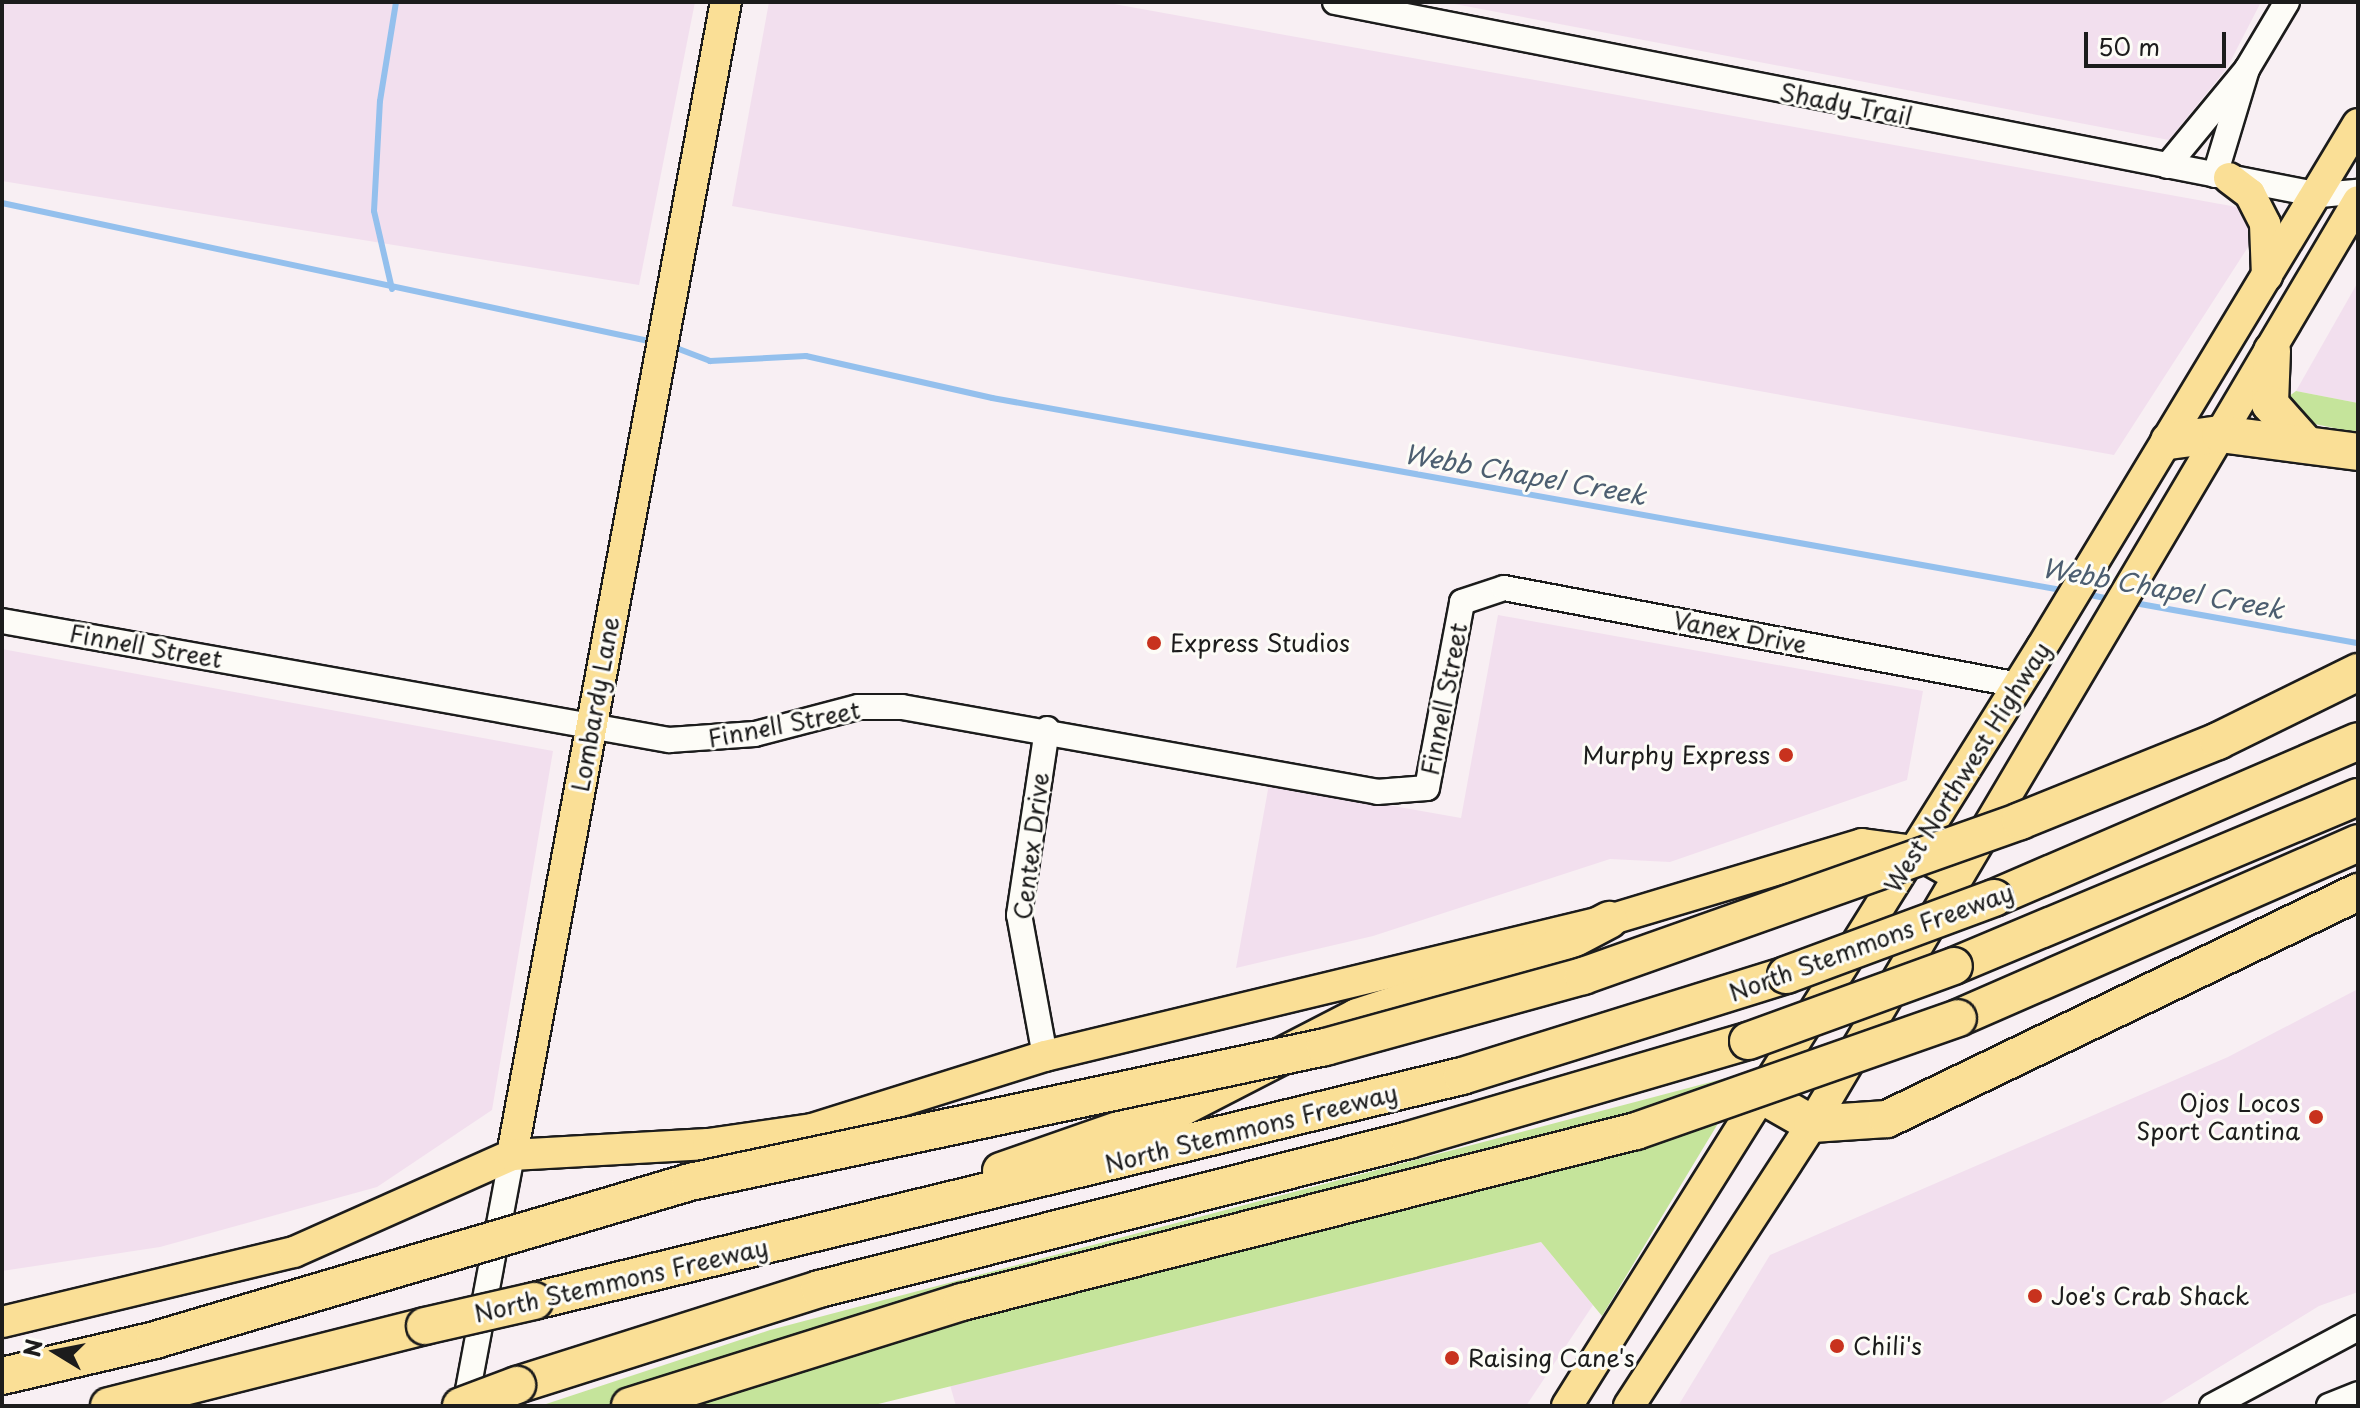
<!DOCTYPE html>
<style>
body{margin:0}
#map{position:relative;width:2360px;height:1408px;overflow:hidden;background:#f8eff3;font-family:"Playpen Sans",sans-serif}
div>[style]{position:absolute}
.built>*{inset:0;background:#f2dfee}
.green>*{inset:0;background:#c5e49b}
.stream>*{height:6px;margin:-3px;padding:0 3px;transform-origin:3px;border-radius:3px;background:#94c0ed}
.roads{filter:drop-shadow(2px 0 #1c1c1c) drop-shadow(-2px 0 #1c1c1c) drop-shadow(0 2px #1c1c1c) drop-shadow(0 -2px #1c1c1c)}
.minor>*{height:24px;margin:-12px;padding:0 12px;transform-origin:12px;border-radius:12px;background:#fdfcf7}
.major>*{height:30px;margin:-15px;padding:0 15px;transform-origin:15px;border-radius:15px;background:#fadf96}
.highway>*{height:36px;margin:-18px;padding:0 18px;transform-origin:18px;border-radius:18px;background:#fadf96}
.bridges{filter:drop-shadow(2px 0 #1c1c1c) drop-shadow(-2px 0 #1c1c1c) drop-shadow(0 2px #1c1c1c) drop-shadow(0 -2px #1c1c1c)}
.highway-bridge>*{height:36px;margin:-18px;padding:0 18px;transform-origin:18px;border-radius:18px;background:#fadf96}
.dots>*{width:22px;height:22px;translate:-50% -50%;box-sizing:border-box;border:4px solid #fdfcf7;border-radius:50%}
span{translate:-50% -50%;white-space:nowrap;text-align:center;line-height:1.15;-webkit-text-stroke:6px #fdfcf7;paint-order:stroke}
.street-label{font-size:24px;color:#1c1c1c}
.poi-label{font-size:24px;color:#1c1c1c}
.left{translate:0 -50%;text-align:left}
.right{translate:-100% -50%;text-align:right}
.water-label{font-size:26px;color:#4c5e70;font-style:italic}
.frame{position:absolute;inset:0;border:4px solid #1c1c1c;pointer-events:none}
.north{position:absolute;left:16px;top:1312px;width:80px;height:80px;-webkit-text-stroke:6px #fdfcf7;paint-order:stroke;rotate:280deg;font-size:22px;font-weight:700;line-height:32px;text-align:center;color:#1c1c1c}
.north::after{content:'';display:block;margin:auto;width:28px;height:36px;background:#1c1c1c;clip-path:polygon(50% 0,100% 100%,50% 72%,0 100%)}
.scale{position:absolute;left:2084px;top:32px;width:142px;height:36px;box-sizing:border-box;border:4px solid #1c1c1c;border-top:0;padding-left:10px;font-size:24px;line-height:28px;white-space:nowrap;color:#1c1c1c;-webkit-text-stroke:6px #fdfcf7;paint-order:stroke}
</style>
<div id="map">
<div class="built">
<div style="clip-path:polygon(2px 2px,695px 2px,639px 285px,2px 181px)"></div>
<div style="clip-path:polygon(769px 2px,1103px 2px,2270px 213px,2114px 455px,732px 206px)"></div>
<div style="clip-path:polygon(1444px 2px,2261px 2px,2227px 68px,2169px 140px)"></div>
<div style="clip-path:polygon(2358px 282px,2358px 403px,2296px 391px)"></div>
<div style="clip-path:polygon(1498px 615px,1923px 691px,1907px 780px,1670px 862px,1610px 859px,1373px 936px,1236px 968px,1269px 784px,1461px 818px)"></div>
<div style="clip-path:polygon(2px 649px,553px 751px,492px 1110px,377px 1187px,160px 1247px,2px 1271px)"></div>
<div style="clip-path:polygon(2358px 989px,2358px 1292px,2319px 1306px,2156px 1406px,1678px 1406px,1770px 1255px,2228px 1057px)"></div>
<div style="clip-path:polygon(1541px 1242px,1593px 1305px,1526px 1406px,956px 1406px,950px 1385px)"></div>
</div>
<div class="green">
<div style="clip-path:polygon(2296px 391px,2358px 403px,2358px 433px,2305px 422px,2284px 400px)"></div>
<div style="clip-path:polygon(1749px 1072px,1602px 1316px,1541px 1242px,870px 1406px,540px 1406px,770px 1330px)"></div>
</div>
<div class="stream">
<div style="left:2px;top:203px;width:666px;rotate:12.05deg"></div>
<div style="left:392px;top:289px;width:80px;rotate:-103deg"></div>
<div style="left:374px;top:211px;width:110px;rotate:-86.9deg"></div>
<div style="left:380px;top:101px;width:100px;rotate:-80.8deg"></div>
<div style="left:671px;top:346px;width:42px;rotate:21deg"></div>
<div style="left:710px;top:361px;width:96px;rotate:-3deg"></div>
<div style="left:806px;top:356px;width:191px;rotate:12.7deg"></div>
<div style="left:992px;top:398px;width:1092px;rotate:10.18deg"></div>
<div style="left:2086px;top:594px;width:25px;rotate:12deg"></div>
<div style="left:2129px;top:602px;width:233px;rotate:10.2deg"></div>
</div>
<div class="roads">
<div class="minor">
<div style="left:1335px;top:2px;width:1004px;rotate:11.09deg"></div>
<div style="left:2320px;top:195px;width:38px;rotate:-5deg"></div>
<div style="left:2167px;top:166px;width:126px;rotate:-50.5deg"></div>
<div style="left:2215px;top:175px;width:111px;rotate:-73.2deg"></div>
<div style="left:2247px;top:69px;width:78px;rotate:-59.2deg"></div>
<div style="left:2px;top:621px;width:678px;rotate:10.12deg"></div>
<div style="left:669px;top:740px;width:86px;rotate:-4deg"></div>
<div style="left:755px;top:734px;width:106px;rotate:-14.7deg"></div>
<div style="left:858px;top:707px;width:44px"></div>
<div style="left:902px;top:707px;width:483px;rotate:10.1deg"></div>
<div style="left:1377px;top:792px;width:50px;rotate:-4.6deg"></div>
<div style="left:1427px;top:788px;width:189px;rotate:-79.3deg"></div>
<div style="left:1462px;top:602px;width:44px;rotate:-18.4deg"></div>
<div style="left:1504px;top:588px;width:524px;rotate:10.67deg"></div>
<div style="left:1045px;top:1056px;width:143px;rotate:-100.4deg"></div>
<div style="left:1019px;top:915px;width:188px;rotate:-81.4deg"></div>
<div style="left:465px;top:1406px;width:255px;rotate:-79.4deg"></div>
<div style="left:2212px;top:1406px;width:166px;rotate:-28.1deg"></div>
<div style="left:2329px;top:1406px;width:31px;rotate:-22deg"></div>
</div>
<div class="major">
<div style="left:2229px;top:178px;width:26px;rotate:37deg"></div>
<div style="left:2250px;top:194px;width:34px;rotate:63deg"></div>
<div style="left:2265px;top:224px;width:52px;rotate:87.8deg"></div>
<div style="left:512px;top:1155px;width:1173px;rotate:-79.49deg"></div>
<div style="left:2px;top:1322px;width:300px;rotate:-13.5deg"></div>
<div style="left:294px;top:1252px;width:239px;rotate:-24deg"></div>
<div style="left:512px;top:1155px;width:196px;rotate:-3.2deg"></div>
<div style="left:708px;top:1144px;width:105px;rotate:-8.2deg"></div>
<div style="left:812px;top:1129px;width:244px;rotate:-17.4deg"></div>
<div style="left:1045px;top:1056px;width:580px;rotate:-13.56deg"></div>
<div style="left:1609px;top:920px;width:264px;rotate:-16.7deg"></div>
<div style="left:1862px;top:844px;width:51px;rotate:7.8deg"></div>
<div style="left:1913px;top:851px;width:49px;rotate:29.2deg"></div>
<div style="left:1567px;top:1406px;width:895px;rotate:-57.96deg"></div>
<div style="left:2042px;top:647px;width:611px;rotate:-58.86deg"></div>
<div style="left:1629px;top:1406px;width:336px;rotate:-57deg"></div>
<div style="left:1812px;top:1124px;width:1072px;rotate:-59.39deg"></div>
</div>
<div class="highway">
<div style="left:2272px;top:351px;width:53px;rotate:92.2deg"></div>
<div style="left:2270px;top:404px;width:50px;rotate:48.3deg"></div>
<div style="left:2169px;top:441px;width:51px;rotate:-7.8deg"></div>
<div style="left:2220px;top:434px;width:139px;rotate:7.4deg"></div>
<div style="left:1994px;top:898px;width:396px;rotate:-23.3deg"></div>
<div style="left:1954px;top:966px;width:438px;rotate:-22.7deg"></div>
<div style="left:1958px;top:1018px;width:437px;rotate:-23.6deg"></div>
<div style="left:1763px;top:1096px;width:56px;rotate:29.7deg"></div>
<div style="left:1812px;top:1124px;width:75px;rotate:-3.8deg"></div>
<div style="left:1887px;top:1119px;width:523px;rotate:-25.73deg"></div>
<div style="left:1001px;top:1171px;width:191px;rotate:-19.3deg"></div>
<div style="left:1181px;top:1108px;width:198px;rotate:-27.3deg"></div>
<div style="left:1357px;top:1017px;width:187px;rotate:-18deg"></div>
<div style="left:1535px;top:959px;width:84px;rotate:-27.8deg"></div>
<div style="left:534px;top:1301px;width:955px;rotate:-13.63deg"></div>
<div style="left:1462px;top:1076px;width:339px;rotate:-17.3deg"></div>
<div style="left:517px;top:1385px;width:317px;rotate:-17.6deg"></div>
<div style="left:819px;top:1289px;width:609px;rotate:-14.17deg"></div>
<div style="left:1409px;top:1140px;width:353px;rotate:-16.3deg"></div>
<div style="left:109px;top:1406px;width:326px;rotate:-14.2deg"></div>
</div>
</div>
<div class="bridges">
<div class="highway-bridge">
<div style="left:1786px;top:975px;width:222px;rotate:-20.3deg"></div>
<div style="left:1748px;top:1041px;width:219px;rotate:-20deg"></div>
<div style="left:425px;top:1326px;width:112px;rotate:-12.9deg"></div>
<div style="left:2px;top:1376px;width:157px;rotate:-13.2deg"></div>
<div style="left:155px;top:1340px;width:558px;rotate:-16.45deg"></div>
<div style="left:690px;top:1182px;width:649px;rotate:-12deg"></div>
<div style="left:1325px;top:1047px;width:268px;rotate:-15.4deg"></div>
<div style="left:1583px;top:976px;width:464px;rotate:-19.5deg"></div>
<div style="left:2020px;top:821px;width:214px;rotate:-22deg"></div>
<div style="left:2218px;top:741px;width:156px;rotate:-26.2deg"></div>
<div style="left:461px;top:1406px;width:60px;rotate:-20.6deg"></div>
<div style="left:630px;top:1406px;width:348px;rotate:-17.4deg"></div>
<div style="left:962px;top:1302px;width:695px;rotate:-14.24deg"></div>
<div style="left:1636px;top:1131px;width:341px;rotate:-19.3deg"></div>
</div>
</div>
<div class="dots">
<div style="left:1154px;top:643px;background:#c8321e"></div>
<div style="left:1786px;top:755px;background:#c8321e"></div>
<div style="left:2316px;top:1117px;background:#c8321e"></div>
<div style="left:2035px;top:1296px;background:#c8321e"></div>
<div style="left:1837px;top:1346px;background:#c8321e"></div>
<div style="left:1452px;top:1358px;background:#c8321e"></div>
</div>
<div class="street-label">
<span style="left:1846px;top:104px;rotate:11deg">Shady Trail</span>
<span style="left:1740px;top:632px;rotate:11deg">Vanex Drive</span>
<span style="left:146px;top:646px;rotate:10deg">Finnell Street</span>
<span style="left:1444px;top:699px;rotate:-79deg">Finnell Street</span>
<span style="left:595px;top:704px;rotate:-80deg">Lombardy Lane</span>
<span style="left:784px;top:724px;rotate:-11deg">Finnell Street</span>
<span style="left:1967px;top:767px;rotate:-58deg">West Northwest Highway</span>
<span style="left:1031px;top:846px;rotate:-83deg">Centex Drive</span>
<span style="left:1871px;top:942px;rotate:-20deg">North Stemmons Freeway</span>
<span style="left:1251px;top:1128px;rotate:-14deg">North Stemmons Freeway</span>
<span style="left:621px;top:1280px;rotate:-13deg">North Stemmons Freeway</span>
</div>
<div class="poi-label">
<span class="left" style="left:1170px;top:643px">Express Studios</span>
<span class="right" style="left:1770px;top:755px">Murphy Express</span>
<span class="right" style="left:2300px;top:1117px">Ojos Locos<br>Sport Cantina</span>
<span class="left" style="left:2051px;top:1296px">Joe's Crab Shack</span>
<span class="left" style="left:1853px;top:1346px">Chili's</span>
<span class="left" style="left:1468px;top:1358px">Raising Cane's</span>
</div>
<div class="water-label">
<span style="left:1525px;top:474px;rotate:10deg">Webb Chapel Creek</span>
<span style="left:2163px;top:588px;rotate:10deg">Webb Chapel Creek</span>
</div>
<div class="frame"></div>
<div class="north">N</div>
<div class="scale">50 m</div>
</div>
